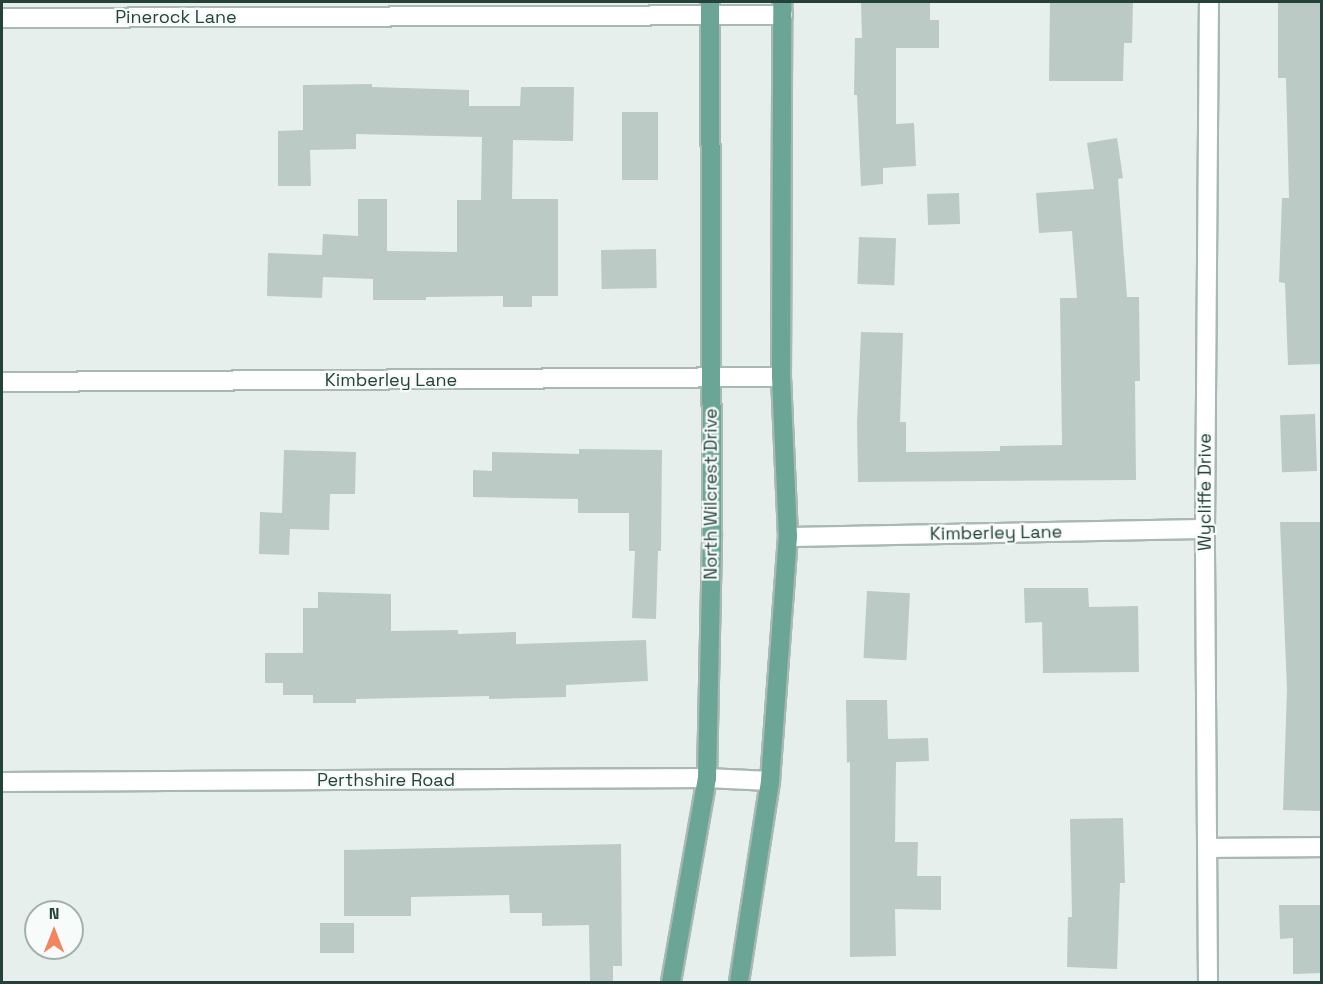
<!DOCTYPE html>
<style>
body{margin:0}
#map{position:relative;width:1323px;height:984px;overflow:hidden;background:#e6efeb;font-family:"Space Grotesk",sans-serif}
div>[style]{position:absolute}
.building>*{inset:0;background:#bbcac4;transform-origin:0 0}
.roads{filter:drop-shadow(2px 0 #a8b8b2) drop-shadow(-2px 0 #a8b8b2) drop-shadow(0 2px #a8b8b2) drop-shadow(0 -2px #a8b8b2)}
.minor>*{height:18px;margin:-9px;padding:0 9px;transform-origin:9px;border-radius:9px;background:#fff}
.major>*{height:18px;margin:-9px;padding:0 9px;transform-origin:9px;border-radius:9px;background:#6aa596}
span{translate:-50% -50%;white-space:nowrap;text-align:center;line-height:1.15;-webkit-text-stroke:4.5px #f7fbf9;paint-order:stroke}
.street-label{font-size:18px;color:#24423a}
.frame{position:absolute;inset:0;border:3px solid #24423a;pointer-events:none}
.north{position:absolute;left:24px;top:900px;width:60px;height:60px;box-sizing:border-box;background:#f7fbf9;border:2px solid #a3b1ad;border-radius:50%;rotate:0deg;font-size:16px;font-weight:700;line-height:24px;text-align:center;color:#24423a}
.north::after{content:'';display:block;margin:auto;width:21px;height:27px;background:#f4845f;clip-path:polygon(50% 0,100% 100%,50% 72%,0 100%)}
</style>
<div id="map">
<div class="building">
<div style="clip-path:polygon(861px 2px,930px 2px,930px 20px,939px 20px,939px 48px,896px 48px,896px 124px,914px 123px,916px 166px,883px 168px,883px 184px,861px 186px,857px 95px,854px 95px,855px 38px,862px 38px)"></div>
<div style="clip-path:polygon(1050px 2px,1133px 2px,1132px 43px,1124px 43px,1123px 81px,1049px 81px)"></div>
<div style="clip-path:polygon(1278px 2px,1322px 2px,1322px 364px,1288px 365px,1285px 283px,1279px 282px,1282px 198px,1289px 198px,1286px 78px,1278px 78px)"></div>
<div style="clip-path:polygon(372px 84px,372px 87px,469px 90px,469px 106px,520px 106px,521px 87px,574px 87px,573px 141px,513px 140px,512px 199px,558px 199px,558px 296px,532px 296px,532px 307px,503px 307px,503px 296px,426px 297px,426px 300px,373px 300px,373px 279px,323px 277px,322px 298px,267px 296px,268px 253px,322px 255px,323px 234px,358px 236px,358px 199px,387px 199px,387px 251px,457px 252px,457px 200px,481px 200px,482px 137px,356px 134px,356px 149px,310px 150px,311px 186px,278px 186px,278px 131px,303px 130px,303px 85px)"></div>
<div style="left:622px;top:112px;width:36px;height:68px"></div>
<div style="clip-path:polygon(1117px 138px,1123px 178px,1118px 179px,1127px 297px,1139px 297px,1140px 381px,1135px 381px,1136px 480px,858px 482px,857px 423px,861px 332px,903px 333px,900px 422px,906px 422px,906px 452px,1000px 451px,1000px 446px,1062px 445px,1060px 298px,1077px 298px,1072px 231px,1039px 233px,1036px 193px,1094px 189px,1087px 143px)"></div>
<div style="left:959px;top:193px;width:31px;height:32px;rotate:88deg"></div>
<div style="left:859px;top:237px;width:37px;height:47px;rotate:2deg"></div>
<div style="left:656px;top:249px;width:39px;height:55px;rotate:89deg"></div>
<div style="left:1315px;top:414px;width:57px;height:35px;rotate:88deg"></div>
<div style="clip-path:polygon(579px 449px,662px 450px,661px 551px,658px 551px,656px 619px,632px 618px,635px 551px,629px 551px,629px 513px,578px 513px,578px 499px,473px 497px,473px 470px,492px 471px,492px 452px,579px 454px)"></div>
<div style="clip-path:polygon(284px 450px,356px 452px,355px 494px,330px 494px,329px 530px,290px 529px,289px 555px,259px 554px,260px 512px,282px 513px)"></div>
<div style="clip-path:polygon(1280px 522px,1322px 522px,1322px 811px,1283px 810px,1287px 689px)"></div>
<div style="clip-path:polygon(1024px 588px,1088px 588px,1089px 607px,1138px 606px,1139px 672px,1043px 673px,1042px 622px,1025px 623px)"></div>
<div style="left:867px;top:591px;width:43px;height:67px;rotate:3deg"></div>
<div style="clip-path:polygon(318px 592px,391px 594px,391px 631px,458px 630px,458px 634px,516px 632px,516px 644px,646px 640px,648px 681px,566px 685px,566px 697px,489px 699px,489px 696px,356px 699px,356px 703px,313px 703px,313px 695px,283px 695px,283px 683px,265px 683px,265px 653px,303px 653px,303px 608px,318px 608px)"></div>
<div style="clip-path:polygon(846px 700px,887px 700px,888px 739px,928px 738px,929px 761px,896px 762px,895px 842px,918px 842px,917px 876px,941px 876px,941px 910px,895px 909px,896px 956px,850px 957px,850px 762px,847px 763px)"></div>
<div style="clip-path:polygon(1123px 818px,1125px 883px,1120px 883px,1117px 969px,1067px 967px,1068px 917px,1072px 917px,1070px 819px)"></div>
<div style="clip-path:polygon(621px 844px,622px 966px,613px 966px,613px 982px,590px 982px,589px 925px,542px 926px,542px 913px,510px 913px,509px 895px,411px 897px,411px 916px,344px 916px,344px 850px)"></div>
<div style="clip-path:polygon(1279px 905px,1322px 905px,1322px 973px,1293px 974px,1293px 938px,1280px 939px)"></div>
<div style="left:320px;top:923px;width:34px;height:30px"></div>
</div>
<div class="roads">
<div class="minor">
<div style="left:2px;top:18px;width:781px;rotate:-0.22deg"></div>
<div style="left:2px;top:382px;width:779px;rotate:-0.37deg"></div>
<div style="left:788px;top:537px;width:417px;rotate:-1.1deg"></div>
<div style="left:2px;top:782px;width:705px;rotate:-0.33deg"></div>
<div style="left:707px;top:778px;width:63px;rotate:2.7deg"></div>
<div style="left:1208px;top:848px;width:114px;rotate:-0.5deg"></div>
<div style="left:1208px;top:982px;width:453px;rotate:-90.4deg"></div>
<div style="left:1205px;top:529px;width:527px;rotate:-89.57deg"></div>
</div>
<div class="major">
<div style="left:671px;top:982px;width:207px;rotate:-80deg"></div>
<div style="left:707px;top:778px;width:245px;rotate:-88.8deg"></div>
<div style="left:712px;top:533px;width:531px;rotate:-90.22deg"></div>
<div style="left:739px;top:982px;width:203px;rotate:-81.2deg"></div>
<div style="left:770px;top:781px;width:245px;rotate:-85.8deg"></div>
<div style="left:788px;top:537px;width:160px;rotate:-92.5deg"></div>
<div style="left:781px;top:377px;width:375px;rotate:-89.8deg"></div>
</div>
</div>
<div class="street-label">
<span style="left:176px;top:17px">Pinerock Lane</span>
<span style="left:391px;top:380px">Kimberley Lane</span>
<span style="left:1205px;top:492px;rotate:-90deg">Wycliffe Drive</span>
<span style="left:711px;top:494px;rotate:-90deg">North Wilcrest Drive</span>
<span style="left:996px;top:533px;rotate:-1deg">Kimberley Lane</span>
<span style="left:386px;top:780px">Perthshire Road</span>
</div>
<div class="frame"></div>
<div class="north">N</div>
</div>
